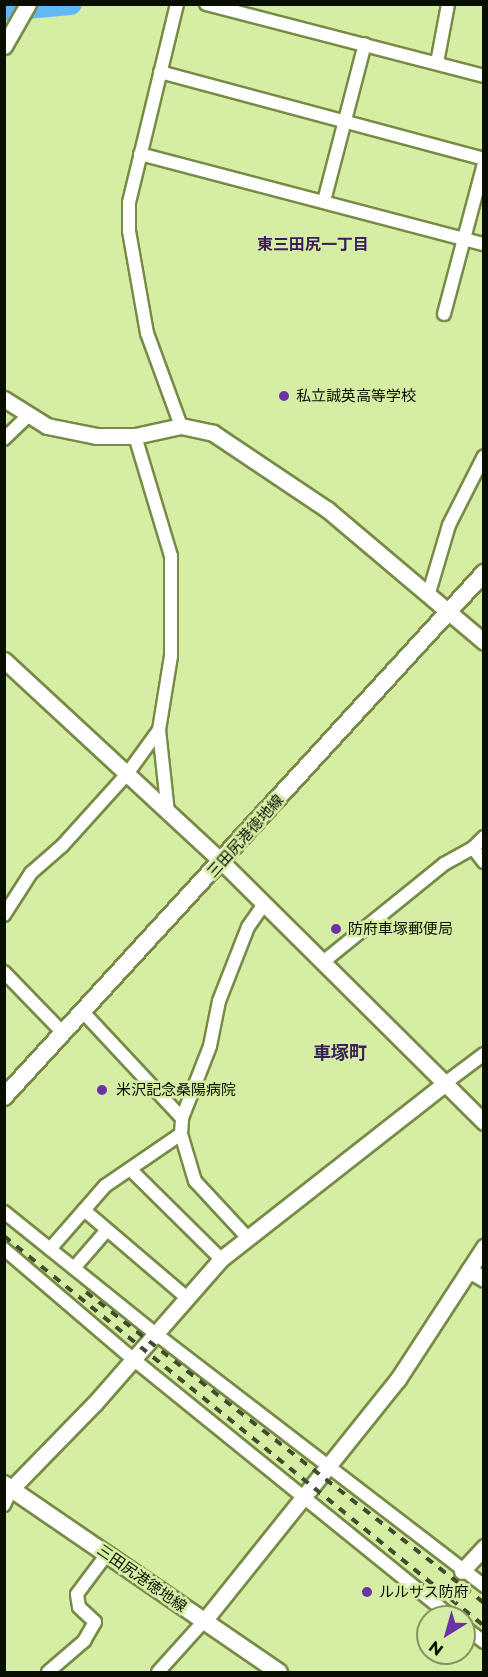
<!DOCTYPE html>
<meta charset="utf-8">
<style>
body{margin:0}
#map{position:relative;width:488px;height:1677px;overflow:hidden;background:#d6eda4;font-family:Montserrat,"Noto Sans JP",sans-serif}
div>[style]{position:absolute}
.river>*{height:22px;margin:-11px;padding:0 11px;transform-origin:11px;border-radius:11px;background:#62b7f5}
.roads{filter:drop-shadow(2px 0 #778b46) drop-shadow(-2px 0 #778b46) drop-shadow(0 2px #778b46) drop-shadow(0 -2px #778b46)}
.minor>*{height:12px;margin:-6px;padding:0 6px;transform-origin:6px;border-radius:6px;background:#fff}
.tertiary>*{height:15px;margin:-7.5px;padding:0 7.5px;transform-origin:7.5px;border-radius:7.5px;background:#fff}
.secondary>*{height:16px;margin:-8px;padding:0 8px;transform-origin:8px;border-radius:8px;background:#fff}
.rail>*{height:4px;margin-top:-2px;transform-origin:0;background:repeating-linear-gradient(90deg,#414c2d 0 8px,transparent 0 16px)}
.dots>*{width:16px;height:16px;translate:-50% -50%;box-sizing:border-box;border:3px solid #d6eda4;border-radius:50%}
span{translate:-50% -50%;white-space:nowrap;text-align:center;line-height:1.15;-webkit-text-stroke:5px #d6eda4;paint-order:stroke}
.poi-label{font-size:15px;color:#090f00}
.left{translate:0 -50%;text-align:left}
.street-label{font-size:15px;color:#090f00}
.neighbourhood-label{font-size:16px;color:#3b2059;font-weight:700}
.quarter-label{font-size:18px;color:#3b2059;font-weight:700}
.frame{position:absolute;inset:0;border:6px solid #090f00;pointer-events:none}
.north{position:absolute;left:416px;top:1605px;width:60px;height:60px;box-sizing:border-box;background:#d6eda4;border:2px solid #849462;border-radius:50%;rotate:217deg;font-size:16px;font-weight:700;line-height:24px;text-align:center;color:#090f00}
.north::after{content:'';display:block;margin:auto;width:21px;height:27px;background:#6d32a8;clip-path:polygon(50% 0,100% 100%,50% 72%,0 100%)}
</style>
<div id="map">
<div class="river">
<div style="left:4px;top:10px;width:67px;rotate:-5.1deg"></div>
</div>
<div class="roads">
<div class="minor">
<div style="left:177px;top:4px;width:204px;rotate:103.6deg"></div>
<div style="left:129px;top:202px;width:29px;rotate:90deg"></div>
<div style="left:129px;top:231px;width:104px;rotate:80deg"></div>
<div style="left:147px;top:333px;width:99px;rotate:69.9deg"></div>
<div style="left:206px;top:4px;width:287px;rotate:14.5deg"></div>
<div style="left:437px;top:63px;width:60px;rotate:-79.4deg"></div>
<div style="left:160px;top:72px;width:335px;rotate:15deg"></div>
<div style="left:140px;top:154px;width:356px;rotate:14.7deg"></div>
<div style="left:324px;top:201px;width:162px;rotate:-75.4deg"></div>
<div style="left:444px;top:314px;width:155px;rotate:-75.1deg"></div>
<div style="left:135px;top:436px;width:125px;rotate:73.3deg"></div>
<div style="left:171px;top:556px;width:100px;rotate:90deg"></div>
<div style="left:171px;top:656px;width:75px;rotate:99.2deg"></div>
<div style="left:159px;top:730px;width:83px;rotate:83.8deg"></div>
<div style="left:4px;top:439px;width:35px;rotate:-44deg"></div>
<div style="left:428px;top:596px;width:74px;rotate:-73.5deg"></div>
<div style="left:449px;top:525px;width:77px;rotate:-63.1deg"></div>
<div style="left:473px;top:848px;width:18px;rotate:52deg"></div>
<div style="left:4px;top:915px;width:50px;rotate:-57.3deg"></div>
<div style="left:31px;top:873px;width:41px;rotate:-41.1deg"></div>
<div style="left:62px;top:846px;width:97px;rotate:-47.9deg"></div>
<div style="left:127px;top:774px;width:54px;rotate:-54deg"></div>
<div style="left:323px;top:962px;width:156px;rotate:-39deg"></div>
<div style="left:444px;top:864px;width:33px;rotate:-29deg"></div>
<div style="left:473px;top:848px;width:16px;rotate:-45deg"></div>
<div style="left:4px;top:972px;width:86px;rotate:45.9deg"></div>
<div style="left:83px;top:1012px;width:145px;rotate:47deg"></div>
<div style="left:444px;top:1084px;width:50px;rotate:-36.9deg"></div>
<div style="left:130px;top:1169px;width:128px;rotate:44.7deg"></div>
<div style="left:84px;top:1210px;width:135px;rotate:40.5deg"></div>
<div style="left:4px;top:1212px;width:195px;rotate:38.8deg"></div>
<div style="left:156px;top:1334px;width:414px;rotate:37.5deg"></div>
<div style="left:246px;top:1236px;width:75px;rotate:-132.8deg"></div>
<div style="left:195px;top:1181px;width:49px;rotate:-106.6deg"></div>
<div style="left:181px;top:1134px;width:16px;rotate:-86deg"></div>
<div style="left:182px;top:1118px;width:77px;rotate:-68.7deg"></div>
<div style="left:210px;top:1046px;width:46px;rotate:-78.7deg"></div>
<div style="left:219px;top:1001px;width:79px;rotate:-68.6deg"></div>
<div style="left:248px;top:927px;width:28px;rotate:-55deg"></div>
<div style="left:4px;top:1249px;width:170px;rotate:40.5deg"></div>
<div style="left:133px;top:1359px;width:410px;rotate:39deg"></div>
<div style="left:50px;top:1249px;width:84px;rotate:-48.9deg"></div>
<div style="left:105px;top:1186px;width:92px;rotate:-34.4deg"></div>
<div style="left:74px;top:1268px;width:49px;rotate:-49.1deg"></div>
<div style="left:4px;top:1505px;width:19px;rotate:-65deg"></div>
<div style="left:464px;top:1627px;width:25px;rotate:37deg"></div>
<div style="left:48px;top:1672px;width:48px;rotate:-40.7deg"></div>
<div style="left:84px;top:1641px;width:22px;rotate:-60deg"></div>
<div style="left:95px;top:1622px;width:22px;rotate:-137deg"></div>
<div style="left:79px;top:1607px;width:13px;rotate:-99deg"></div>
<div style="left:77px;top:1594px;width:50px;rotate:-53.1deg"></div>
<div style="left:158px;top:1672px;width:69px;rotate:-48deg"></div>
</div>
<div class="tertiary">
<div style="left:4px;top:46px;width:48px;rotate:-60.3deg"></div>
<div style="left:4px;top:399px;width:51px;rotate:32.1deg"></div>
<div style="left:47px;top:426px;width:50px;rotate:11.5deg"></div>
<div style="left:96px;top:436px;width:39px"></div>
<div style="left:135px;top:436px;width:47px;rotate:-12.3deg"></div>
<div style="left:181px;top:426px;width:33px;rotate:12deg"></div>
<div style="left:213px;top:433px;width:138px;rotate:33.8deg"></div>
<div style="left:328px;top:510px;width:204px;rotate:40.2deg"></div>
<div style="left:4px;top:660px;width:297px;rotate:42.8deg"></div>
<div style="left:222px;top:862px;width:369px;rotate:44.8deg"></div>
<div style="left:469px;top:1270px;width:17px;rotate:31deg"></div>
<div style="left:12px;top:1488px;width:119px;rotate:-45.7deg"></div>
<div style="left:95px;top:1403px;width:191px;rotate:-48.8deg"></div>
<div style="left:221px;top:1259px;width:283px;rotate:-38.1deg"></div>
<div style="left:462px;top:1571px;width:33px;rotate:-47deg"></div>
<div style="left:204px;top:1621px;width:310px;rotate:-51.3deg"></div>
<div style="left:398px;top:1379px;width:158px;rotate:-56.9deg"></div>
</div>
<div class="secondary">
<div style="left:4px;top:1097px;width:711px;rotate:-47.51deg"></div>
<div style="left:4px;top:1484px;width:333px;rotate:34.4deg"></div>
</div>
</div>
<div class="rail">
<div style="left:4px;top:1236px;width:618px;rotate:39.09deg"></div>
<div style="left:86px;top:1292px;width:505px;rotate:38deg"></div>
</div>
<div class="dots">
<div style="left:284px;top:396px;background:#6d32a8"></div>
<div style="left:336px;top:929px;background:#6d32a8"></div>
<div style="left:102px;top:1090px;background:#6d32a8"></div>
<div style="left:367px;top:1592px;background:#6d32a8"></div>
</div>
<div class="poi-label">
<span class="left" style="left:296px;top:396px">私立誠英高等学校</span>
<span class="left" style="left:348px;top:929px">防府車塚郵便局</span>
<span class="left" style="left:116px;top:1090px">米沢記念桑陽病院</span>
<span class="left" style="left:379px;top:1592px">ルルサス防府</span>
</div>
<div class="street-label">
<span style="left:245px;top:836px;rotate:-48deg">三田尻港徳地線</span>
<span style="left:142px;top:1578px;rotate:35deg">三田尻港徳地線</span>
</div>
<div class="neighbourhood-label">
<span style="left:313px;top:245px">東三田尻一丁目</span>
</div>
<div class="quarter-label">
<span style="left:340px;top:1053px">車塚町</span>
</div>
<div class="frame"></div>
<div class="north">N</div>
</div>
